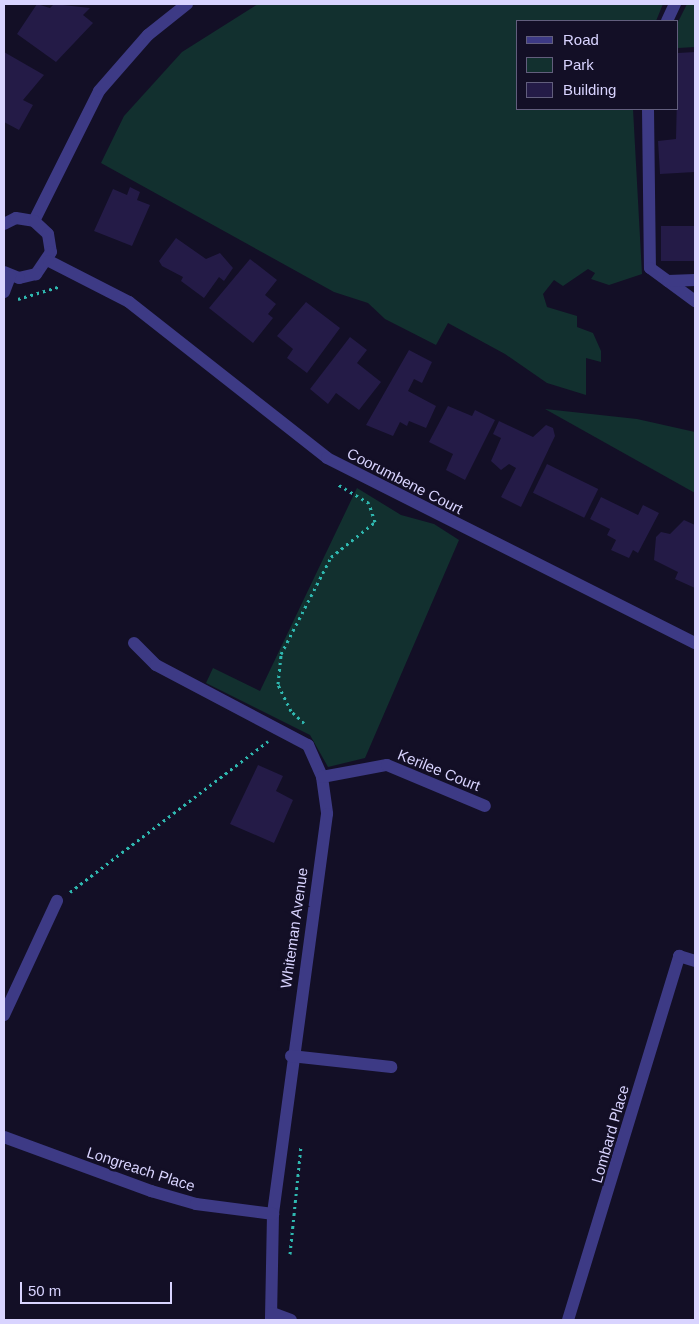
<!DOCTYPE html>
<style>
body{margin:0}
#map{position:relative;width:699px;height:1324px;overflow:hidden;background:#130f26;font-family:Helvetica,sans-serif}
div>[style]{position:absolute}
.green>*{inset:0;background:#12302f}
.building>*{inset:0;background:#241b47;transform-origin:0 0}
.path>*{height:3px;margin-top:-1.5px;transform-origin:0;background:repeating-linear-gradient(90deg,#2fb8b0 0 2.5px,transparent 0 6.5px)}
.minor>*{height:12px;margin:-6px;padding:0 6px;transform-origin:6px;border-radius:6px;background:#3d3a85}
span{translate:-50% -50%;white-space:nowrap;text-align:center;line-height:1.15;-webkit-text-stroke:5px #130f26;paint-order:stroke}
.street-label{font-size:15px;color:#d9d4ff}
.frame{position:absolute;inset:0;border:5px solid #d9d4ff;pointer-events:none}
.legend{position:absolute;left:516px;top:20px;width:162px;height:90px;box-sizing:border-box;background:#130f26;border:1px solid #625e7d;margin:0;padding:6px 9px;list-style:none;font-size:15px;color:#d9d4ff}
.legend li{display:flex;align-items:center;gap:10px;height:25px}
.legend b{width:25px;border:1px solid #625e7d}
.scale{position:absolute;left:20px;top:1282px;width:152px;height:22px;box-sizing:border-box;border:2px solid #d9d4ff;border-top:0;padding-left:6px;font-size:15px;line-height:18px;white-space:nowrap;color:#d9d4ff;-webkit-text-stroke:4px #130f26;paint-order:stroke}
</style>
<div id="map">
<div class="green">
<div style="clip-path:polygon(258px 4px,663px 4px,656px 21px,518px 21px,518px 109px,633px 109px,642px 274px,609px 285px,591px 279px,595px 273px,588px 269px,563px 286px,554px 280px,543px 294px,547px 307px,577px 316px,577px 327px,593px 333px,601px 351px,601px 362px,586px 358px,586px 395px,547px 383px,505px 354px,448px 323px,436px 345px,385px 319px,368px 303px,334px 292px,101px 163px,124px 116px,182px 52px)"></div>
<div style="clip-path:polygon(687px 4px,695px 4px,695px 47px,678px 48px,678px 22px)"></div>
<div style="clip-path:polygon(545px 409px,637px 419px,695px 432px,695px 493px)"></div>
<div style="clip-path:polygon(357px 488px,401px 515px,434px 524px,459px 540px,365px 758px,328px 767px,310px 735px,206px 683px,213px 668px,260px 691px)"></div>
</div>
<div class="building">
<div style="clip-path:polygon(37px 4px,50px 8px,54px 4px,90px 8px,83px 15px,93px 23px,56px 62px,17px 34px)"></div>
<div style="clip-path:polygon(4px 52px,44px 75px,23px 100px,33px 105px,19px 130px,4px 122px)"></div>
<div style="clip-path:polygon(695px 52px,695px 172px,660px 174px,658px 141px,676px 139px,678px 53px)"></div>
<div style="clip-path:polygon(130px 187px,140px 192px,137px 200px,150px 205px,132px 246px,94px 231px,113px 189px,127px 195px)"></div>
<div style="left:695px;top:226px;width:35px;height:34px;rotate:90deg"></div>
<div style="clip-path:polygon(176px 238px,206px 259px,220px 253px,233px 268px,224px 281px,219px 277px,204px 298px,181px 281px,183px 277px,162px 266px,159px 261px)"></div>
<div style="clip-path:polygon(250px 259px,277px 280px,265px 295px,276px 304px,268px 314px,273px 318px,253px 343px,209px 308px)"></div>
<div style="clip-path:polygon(306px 302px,340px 328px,307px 373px,287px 358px,293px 349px,277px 336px)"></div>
<div style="clip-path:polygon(350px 337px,367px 350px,357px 363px,381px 382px,359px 410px,336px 393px,328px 404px,310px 389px)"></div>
<div style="clip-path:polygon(409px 350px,432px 362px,422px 383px,414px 379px,408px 391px,436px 406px,426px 428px,409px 421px,407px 426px,400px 422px,393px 436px,366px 425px)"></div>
<div style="clip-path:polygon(448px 406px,472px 416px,475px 410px,495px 420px,465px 480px,446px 470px,453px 454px,429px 442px)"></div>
<div style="clip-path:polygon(499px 421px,533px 437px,546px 425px,553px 428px,555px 436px,521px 507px,501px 497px,516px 468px,509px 464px,501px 470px,491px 461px,501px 438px,493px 434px)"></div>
<div style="left:547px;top:464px;width:57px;height:32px;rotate:26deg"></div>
<div style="clip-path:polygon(601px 497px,638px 515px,643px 505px,659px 513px,638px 553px,633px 550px,629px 558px,611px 550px,616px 540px,607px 535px,610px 529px,590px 519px)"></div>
<div style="clip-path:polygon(684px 520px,695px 525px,695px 588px,675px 579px,678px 572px,654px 560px,656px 537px,661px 532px,670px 534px)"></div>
<div style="clip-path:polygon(258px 765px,283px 776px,276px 791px,293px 800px,274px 843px,230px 824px)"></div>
</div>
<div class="path">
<div style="left:18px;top:299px;width:45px;rotate:-16.8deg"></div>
<div style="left:304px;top:723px;width:18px;rotate:-137deg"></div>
<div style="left:291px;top:711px;width:30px;rotate:-116deg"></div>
<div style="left:278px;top:684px;width:30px;rotate:-84deg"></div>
<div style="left:281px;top:654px;width:109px;rotate:-62.7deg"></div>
<div style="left:331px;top:557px;width:56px;rotate:-38.5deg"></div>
<div style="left:375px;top:522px;width:20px;rotate:-108deg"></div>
<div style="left:369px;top:503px;width:37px;rotate:-149deg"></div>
<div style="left:70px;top:892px;width:249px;rotate:-37.3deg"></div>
<div style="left:290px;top:1254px;width:109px;rotate:-84.2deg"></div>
</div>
<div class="minor">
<div style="left:667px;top:21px;width:19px;rotate:-65deg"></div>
<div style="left:648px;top:109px;width:159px;rotate:89.3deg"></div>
<div style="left:650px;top:268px;width:56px;rotate:36.3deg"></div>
<div style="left:34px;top:221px;width:145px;rotate:-63.4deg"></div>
<div style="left:99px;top:91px;width:74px;rotate:-48.8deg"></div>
<div style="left:148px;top:35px;width:50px;rotate:-38.5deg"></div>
<div style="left:4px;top:224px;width:13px;rotate:-27deg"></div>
<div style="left:16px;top:218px;width:18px;rotate:9deg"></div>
<div style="left:34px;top:221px;width:19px;rotate:43deg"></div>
<div style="left:48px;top:234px;width:18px;rotate:81deg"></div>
<div style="left:51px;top:252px;width:27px;rotate:124deg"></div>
<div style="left:36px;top:274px;width:17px;rotate:167deg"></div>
<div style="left:19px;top:278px;width:16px;rotate:-158deg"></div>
<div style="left:49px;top:261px;width:90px;rotate:27.1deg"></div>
<div style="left:129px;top:302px;width:252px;rotate:38.2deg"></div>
<div style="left:327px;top:458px;width:412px;rotate:26.7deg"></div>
<div style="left:668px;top:281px;width:27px;rotate:-2deg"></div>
<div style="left:4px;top:292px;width:17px;rotate:-69deg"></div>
<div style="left:134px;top:643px;width:31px;rotate:45deg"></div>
<div style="left:156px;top:665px;width:172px;rotate:27.8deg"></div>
<div style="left:308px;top:745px;width:35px;rotate:66deg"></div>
<div style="left:322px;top:777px;width:37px;rotate:82deg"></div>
<div style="left:327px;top:814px;width:404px;rotate:97.7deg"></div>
<div style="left:273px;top:1214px;width:106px;rotate:91.1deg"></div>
<div style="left:322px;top:777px;width:66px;rotate:-10.5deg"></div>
<div style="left:387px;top:765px;width:106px;rotate:22.7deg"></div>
<div style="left:4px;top:1015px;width:126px;rotate:-65.1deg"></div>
<div style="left:291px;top:1056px;width:101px;rotate:6.3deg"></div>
<div style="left:4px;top:1137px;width:157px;rotate:20.2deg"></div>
<div style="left:151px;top:1191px;width:47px;rotate:16.1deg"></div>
<div style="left:196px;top:1204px;width:78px;rotate:7.4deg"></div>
<div style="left:272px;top:1313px;width:20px;rotate:20deg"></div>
<div style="left:568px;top:1320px;width:381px;rotate:-73deg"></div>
<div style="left:679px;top:956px;width:17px;rotate:17deg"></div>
</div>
<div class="street-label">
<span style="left:405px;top:481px;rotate:27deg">Coorumbene Court</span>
<span style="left:439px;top:770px;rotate:22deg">Kerilee Court</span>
<span style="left:294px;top:928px;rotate:-82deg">Whiteman Avenue</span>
<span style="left:610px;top:1134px;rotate:-74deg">Lombard Place</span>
<span style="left:141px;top:1169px;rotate:18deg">Longreach Place</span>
</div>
<div class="frame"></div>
<ul class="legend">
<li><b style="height:6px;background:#3d3a85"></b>Road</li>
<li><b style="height:14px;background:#12302f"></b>Park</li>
<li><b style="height:14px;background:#241b47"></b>Building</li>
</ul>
<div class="scale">50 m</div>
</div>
